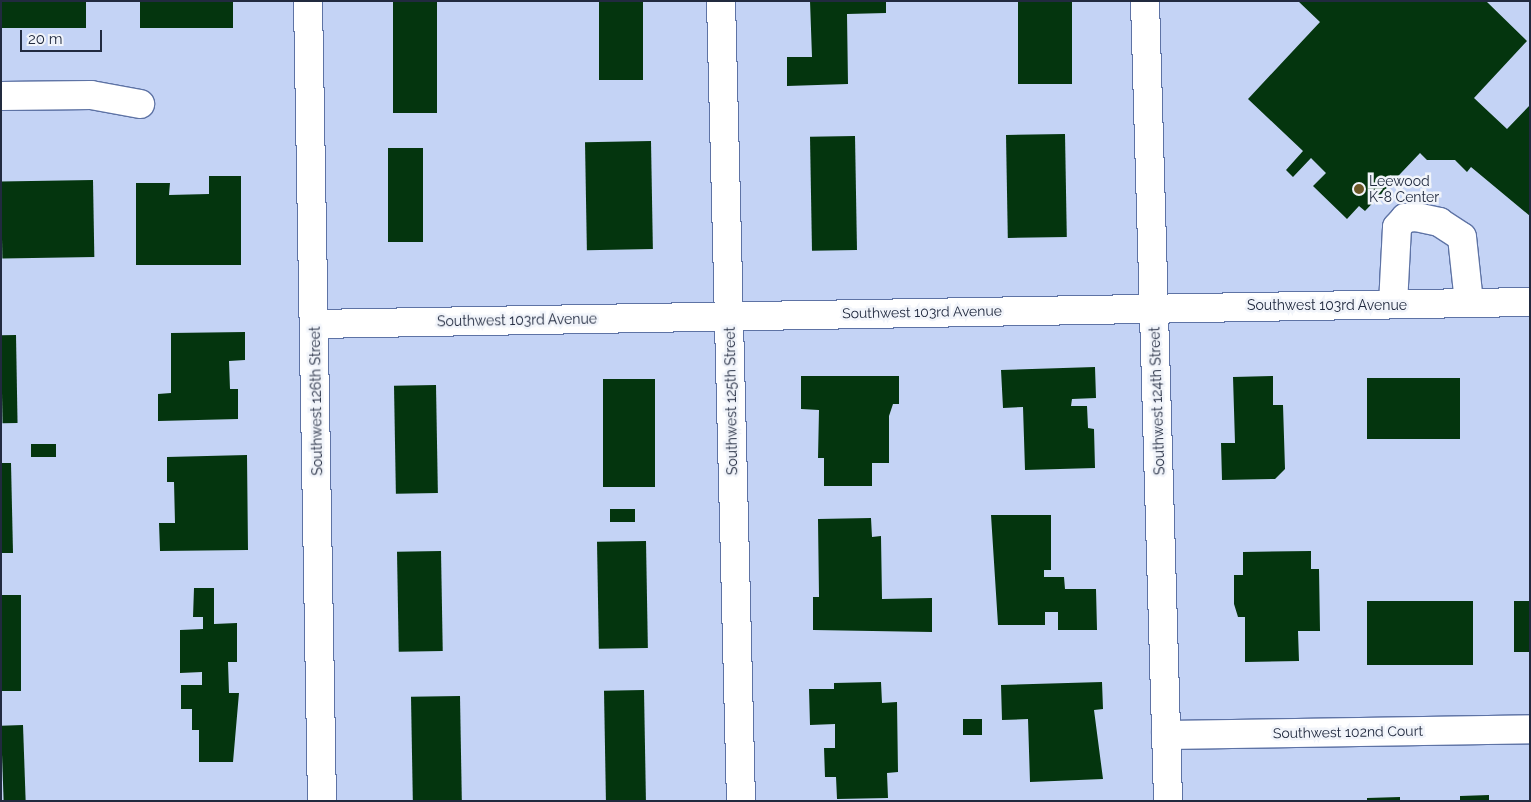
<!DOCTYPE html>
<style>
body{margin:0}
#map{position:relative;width:1531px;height:802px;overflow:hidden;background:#c4d3f5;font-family:Raleway,sans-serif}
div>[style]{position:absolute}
.building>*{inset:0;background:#04350e;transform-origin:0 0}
.roads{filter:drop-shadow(1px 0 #5e73a5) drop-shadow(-1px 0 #5e73a5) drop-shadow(0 1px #5e73a5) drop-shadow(0 -1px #5e73a5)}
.minor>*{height:28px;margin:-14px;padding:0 14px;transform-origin:14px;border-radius:14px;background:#fff}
.dots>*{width:14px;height:14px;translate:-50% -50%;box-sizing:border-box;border:2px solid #f1f4fa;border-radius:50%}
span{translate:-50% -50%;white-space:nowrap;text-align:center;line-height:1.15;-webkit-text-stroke:5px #f1f4fa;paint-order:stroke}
.poi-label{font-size:14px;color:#212a3f}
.left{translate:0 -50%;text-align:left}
.street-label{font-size:14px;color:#212a3f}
.frame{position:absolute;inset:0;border:2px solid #212a3f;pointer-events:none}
.scale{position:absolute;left:20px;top:30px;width:82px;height:22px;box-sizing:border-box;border:2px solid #212a3f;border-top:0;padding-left:6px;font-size:15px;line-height:18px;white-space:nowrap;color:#212a3f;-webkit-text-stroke:4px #f1f4fa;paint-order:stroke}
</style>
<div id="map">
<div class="building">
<div style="left:1px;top:1px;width:85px;height:27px"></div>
<div style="left:140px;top:1px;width:93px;height:27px"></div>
<div style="left:393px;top:1px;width:44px;height:112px"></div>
<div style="left:599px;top:1px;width:44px;height:79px"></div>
<div style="clip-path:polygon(810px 1px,886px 1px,886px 13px,847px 14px,848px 84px,787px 86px,787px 57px,812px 57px)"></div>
<div style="left:1018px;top:1px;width:54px;height:83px"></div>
<div style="clip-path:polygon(1298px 1px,1486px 1px,1527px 41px,1474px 98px,1507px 129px,1530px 105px,1530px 216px,1471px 167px,1467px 172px,1455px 160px,1427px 160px,1420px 153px,1365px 211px,1359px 206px,1347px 219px,1313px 186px,1326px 173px,1311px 158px,1293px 177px,1286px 170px,1303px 151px,1248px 99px,1320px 22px)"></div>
<div style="left:1065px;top:134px;width:103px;height:59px;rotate:89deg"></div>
<div style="left:855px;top:136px;width:114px;height:45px;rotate:89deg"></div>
<div style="left:651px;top:141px;width:108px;height:66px;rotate:89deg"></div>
<div style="left:388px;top:148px;width:35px;height:94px"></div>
<div style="clip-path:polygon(209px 176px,241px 176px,241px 265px,136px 265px,136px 183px,170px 183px,169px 195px,209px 194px)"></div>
<div style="left:93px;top:180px;width:77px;height:92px;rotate:89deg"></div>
<div style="clip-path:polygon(245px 332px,245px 360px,229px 361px,230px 389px,238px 389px,238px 419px,158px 421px,158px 394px,171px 393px,171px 333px)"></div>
<div style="left:16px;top:335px;width:88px;height:15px;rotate:89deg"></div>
<div style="clip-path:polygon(1095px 367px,1096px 398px,1072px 399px,1071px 406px,1087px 406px,1088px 428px,1094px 429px,1095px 468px,1025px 470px,1023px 407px,1003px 408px,1001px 370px)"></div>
<div style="clip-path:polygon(801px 376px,899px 376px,899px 404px,893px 404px,889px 416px,889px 463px,872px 463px,872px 486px,824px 486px,824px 458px,818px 458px,819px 410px,801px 409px)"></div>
<div style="clip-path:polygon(1273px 376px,1273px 405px,1283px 405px,1285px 469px,1275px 479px,1222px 480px,1221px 443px,1235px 443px,1233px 377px)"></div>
<div style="left:1367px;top:378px;width:93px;height:61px"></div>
<div style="left:603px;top:379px;width:52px;height:108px"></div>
<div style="left:436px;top:385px;width:108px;height:42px;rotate:89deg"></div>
<div style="left:31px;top:444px;width:25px;height:13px"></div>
<div style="clip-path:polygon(247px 455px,248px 550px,160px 551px,159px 523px,175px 523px,174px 482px,167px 482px,167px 457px)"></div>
<div style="clip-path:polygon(1px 463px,11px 463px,13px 553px,1px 553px)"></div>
<div style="left:610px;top:509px;width:25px;height:13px"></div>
<div style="clip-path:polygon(991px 515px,1051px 515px,1051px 570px,1044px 570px,1044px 577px,1064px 577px,1065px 589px,1096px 589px,1097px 630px,1058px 630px,1058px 612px,1045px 612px,1045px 625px,998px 625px)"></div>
<div style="clip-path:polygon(871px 518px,872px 537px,881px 536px,882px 599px,932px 598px,932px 632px,813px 630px,813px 597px,819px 597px,818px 519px)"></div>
<div style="left:646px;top:541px;width:107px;height:49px;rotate:89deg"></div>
<div style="left:441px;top:551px;width:100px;height:44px;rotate:89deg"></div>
<div style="clip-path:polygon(1311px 551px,1311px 569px,1319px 569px,1320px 631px,1298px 631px,1299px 661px,1245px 662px,1245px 617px,1238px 617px,1234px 604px,1234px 575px,1243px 575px,1243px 552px)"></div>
<div style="clip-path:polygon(194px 588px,214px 588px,214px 624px,237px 623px,237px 662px,228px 662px,229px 693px,239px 693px,233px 762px,199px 762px,199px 730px,192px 730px,192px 709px,181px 709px,181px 685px,202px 685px,202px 672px,180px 673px,180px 630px,203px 629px,203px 617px,193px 617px)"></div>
<div style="left:1px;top:595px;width:20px;height:96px"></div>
<div style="left:1473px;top:601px;width:64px;height:106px;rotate:90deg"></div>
<div style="left:1514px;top:601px;width:16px;height:51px"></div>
<div style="clip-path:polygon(881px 682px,882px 703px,897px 702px,898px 772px,887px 773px,888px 798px,837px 799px,836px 777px,825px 777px,824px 748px,835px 748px,835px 724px,810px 725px,809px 689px,834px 689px,834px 683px)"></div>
<div style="clip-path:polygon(1102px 682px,1103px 709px,1094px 710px,1103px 779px,1030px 782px,1028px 719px,1002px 720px,1001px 685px)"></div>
<div style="left:644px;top:690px;width:111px;height:40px;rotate:89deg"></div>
<div style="left:460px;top:696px;width:105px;height:49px;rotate:89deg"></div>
<div style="left:963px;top:719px;width:19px;height:16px"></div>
<div style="left:23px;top:725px;width:76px;height:22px;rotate:88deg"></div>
<div style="clip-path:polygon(1489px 795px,1489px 801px,1460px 801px,1460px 796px)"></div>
<div style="clip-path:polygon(1400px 797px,1400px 801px,1367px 801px,1367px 798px)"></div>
</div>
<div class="roads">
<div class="minor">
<div style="left:308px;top:1px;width:800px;rotate:89deg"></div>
<div style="left:721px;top:1px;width:800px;rotate:88.57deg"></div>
<div style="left:1145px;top:1px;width:800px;rotate:88.35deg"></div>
<div style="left:1px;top:96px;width:90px;rotate:-0.6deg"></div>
<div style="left:91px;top:95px;width:50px;rotate:10.4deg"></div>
<div style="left:1393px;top:304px;width:77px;rotate:-87deg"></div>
<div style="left:1397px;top:227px;width:12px;rotate:-48deg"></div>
<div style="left:1405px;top:218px;width:11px;rotate:-5deg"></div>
<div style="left:1416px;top:217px;width:24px;rotate:12deg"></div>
<div style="left:1439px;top:222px;width:27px;rotate:33deg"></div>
<div style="left:1462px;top:237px;width:66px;rotate:83.9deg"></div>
<div style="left:315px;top:324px;width:1215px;rotate:-1.04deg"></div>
<div style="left:1166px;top:735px;width:364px;rotate:-0.9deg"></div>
</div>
</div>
<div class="dots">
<div style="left:1359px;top:189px;background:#6c5827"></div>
</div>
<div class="poi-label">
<span class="left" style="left:1369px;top:189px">Leewood<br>K-8 Center</span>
</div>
<div class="street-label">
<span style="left:1327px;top:305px">Southwest 103rd Avenue</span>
<span style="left:922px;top:312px;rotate:-1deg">Southwest 103rd Avenue</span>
<span style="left:517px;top:320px;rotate:-1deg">Southwest 103rd Avenue</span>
<span style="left:316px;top:401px;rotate:-91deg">Southwest 126th Street</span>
<span style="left:731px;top:401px;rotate:-91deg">Southwest 125th Street</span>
<span style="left:1157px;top:401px;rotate:-92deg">Southwest 124th Street</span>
<span style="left:1348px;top:732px;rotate:-1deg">Southwest 102nd Court</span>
</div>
<div class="frame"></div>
<div class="scale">20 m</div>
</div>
